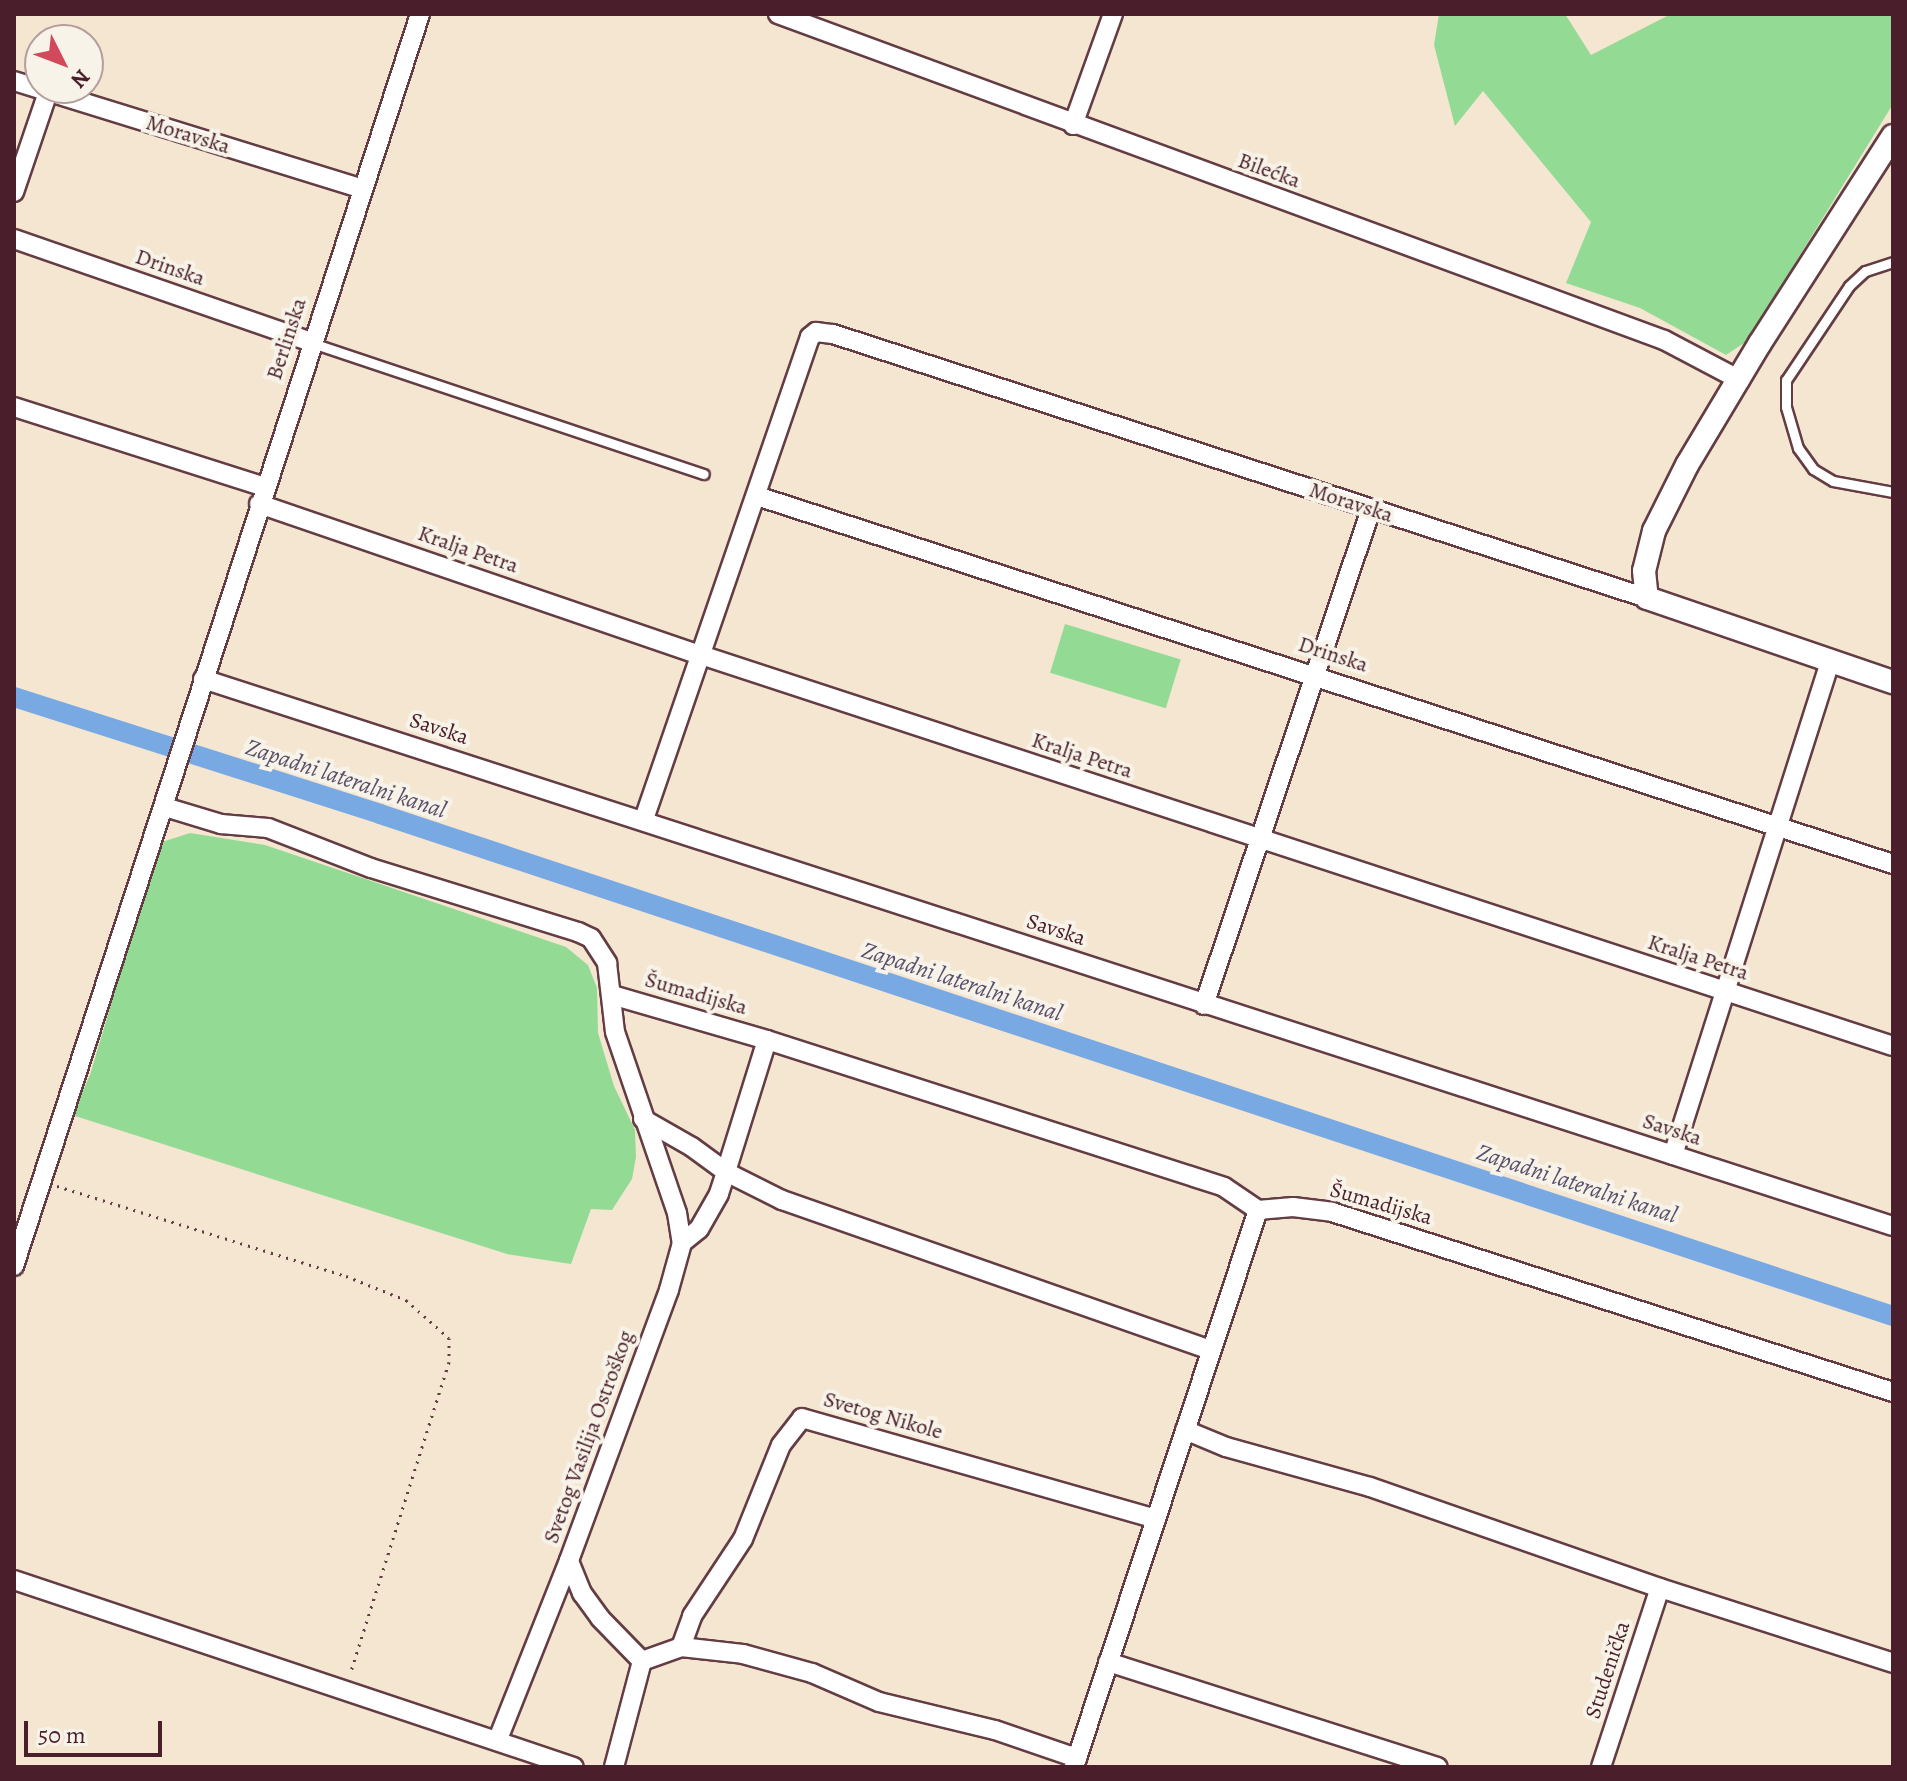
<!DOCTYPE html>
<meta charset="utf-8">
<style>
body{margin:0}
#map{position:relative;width:1907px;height:1781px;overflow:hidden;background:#f4e6d0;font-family:Alegreya,serif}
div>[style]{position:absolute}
.green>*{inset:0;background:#93da95;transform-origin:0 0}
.canal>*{height:20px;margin:-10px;padding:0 10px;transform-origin:10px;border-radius:10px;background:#79a9e3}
.path>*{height:3px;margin-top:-1.5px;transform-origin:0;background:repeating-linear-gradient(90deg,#643d44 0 2px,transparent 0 8px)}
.roads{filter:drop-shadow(2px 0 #643d44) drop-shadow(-2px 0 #643d44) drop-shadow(0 2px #643d44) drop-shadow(0 -2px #643d44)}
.service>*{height:9px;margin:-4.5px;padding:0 4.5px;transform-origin:4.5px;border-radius:4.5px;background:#fff}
.minor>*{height:18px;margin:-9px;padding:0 9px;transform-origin:9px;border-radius:9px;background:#fff}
.tertiary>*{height:22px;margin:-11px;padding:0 11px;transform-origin:11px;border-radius:11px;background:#fff}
span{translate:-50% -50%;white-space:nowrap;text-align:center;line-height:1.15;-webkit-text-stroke:8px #f7f3e8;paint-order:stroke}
.street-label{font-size:22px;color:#4a1f2b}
.water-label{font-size:24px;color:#5a4f6b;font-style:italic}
.frame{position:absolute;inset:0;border:16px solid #4a1f2b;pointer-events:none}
.north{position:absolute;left:24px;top:24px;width:80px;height:80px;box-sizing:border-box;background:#f7f3e8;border:2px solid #b29e9c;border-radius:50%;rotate:132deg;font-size:22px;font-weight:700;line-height:32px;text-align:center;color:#4a1f2b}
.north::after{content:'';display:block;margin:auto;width:28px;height:36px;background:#d1495b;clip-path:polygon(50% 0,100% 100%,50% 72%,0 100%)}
.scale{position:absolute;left:24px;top:1721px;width:138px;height:36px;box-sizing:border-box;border:4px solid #4a1f2b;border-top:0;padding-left:10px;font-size:24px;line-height:28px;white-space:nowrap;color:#4a1f2b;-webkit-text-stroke:6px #f7f3e8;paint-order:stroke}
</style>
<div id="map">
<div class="green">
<div style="clip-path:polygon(1439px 14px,1565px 14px,1591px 55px,1671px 14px,1893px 14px,1893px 104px,1747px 341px,1726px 355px,1640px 308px,1566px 283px,1591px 222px,1483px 91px,1455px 126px,1434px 45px)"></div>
<div style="left:1065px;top:624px;width:121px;height:51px;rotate:17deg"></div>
<div style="clip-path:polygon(190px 833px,265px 845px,566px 947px,588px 965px,597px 988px,598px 1033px,614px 1086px,635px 1130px,636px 1157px,632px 1179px,612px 1210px,591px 1209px,571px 1264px,507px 1254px,72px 1115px,90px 1075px,159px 843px)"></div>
</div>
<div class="canal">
<div style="left:14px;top:697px;width:384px;rotate:17.7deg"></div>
<div style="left:380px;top:814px;width:1594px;rotate:18.36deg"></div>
</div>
<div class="path">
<div style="left:57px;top:1186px;width:303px;rotate:17.3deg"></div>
<div style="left:346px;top:1276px;width:65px;rotate:21.8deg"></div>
<div style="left:406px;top:1300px;width:57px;rotate:41.5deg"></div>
<div style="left:449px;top:1338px;width:24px;rotate:90deg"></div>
<div style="left:449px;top:1362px;width:327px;rotate:107.6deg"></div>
</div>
<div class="roads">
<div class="service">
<div style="left:1893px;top:262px;width:29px;rotate:162deg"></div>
<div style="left:1865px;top:271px;width:22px;rotate:137deg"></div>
<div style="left:1849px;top:286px;width:113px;rotate:123.8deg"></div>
<div style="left:1786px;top:380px;width:27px;rotate:90deg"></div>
<div style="left:1786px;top:407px;width:43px;rotate:73.7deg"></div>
<div style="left:1798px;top:448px;width:26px;rotate:54deg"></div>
<div style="left:1813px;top:469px;width:23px;rotate:31deg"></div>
<div style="left:1833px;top:481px;width:61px;rotate:10.4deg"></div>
<div style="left:312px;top:343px;width:413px;rotate:18.5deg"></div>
</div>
<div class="minor">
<div style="left:778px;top:14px;width:944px;rotate:20.2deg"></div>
<div style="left:1664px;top:340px;width:86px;rotate:27.8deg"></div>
<div style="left:14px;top:81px;width:364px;rotate:17.2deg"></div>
<div style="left:1073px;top:125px;width:118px;rotate:-70.2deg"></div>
<div style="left:14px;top:192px;width:106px;rotate:-71.2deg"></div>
<div style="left:14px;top:239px;width:314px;rotate:19.1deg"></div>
<div style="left:14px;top:407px;width:263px;rotate:17.7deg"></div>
<div style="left:757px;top:496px;width:1194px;rotate:17.95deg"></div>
<div style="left:259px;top:504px;width:467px;rotate:18.9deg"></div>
<div style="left:701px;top:655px;width:1254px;rotate:18.16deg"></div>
<div style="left:203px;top:679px;width:1776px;rotate:17.94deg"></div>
<div style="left:165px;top:807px;width:59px;rotate:16.9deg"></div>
<div style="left:221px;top:824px;width:47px;rotate:4.9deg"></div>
<div style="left:268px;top:828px;width:110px;rotate:21.2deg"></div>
<div style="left:371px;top:868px;width:217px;rotate:17.2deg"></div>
<div style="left:578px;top:932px;width:14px;rotate:25deg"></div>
<div style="left:591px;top:938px;width:30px;rotate:57deg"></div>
<div style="left:607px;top:963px;width:69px;rotate:83.4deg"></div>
<div style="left:615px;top:1032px;width:191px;rotate:71.1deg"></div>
<div style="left:677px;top:1213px;width:30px;rotate:81deg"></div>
<div style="left:682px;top:1243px;width:49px;rotate:105.5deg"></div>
<div style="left:669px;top:1290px;width:289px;rotate:110.3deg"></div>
<div style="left:569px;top:1561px;width:35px;rotate:68deg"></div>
<div style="left:582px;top:1593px;width:31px;rotate:54deg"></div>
<div style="left:600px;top:1618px;width:60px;rotate:45.7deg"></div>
<div style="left:642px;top:1661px;width:110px;rotate:104.8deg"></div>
<div style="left:644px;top:819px;width:510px;rotate:-71deg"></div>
<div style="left:810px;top:337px;width:8px;rotate:-40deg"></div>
<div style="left:816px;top:332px;width:17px;rotate:7deg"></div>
<div style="left:833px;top:334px;width:856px;rotate:17.97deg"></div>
<div style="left:612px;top:995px;width:161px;rotate:16.2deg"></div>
<div style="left:767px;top:1040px;width:480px;rotate:17.8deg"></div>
<div style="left:1224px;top:1187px;width:41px;rotate:34.1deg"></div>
<div style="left:1258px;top:1210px;width:35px;rotate:-5deg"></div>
<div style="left:1293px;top:1207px;width:39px;rotate:7deg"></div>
<div style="left:1332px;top:1212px;width:589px;rotate:17.79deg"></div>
<div style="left:1204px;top:1005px;width:523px;rotate:-71.39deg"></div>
<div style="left:767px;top:1040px;width:138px;rotate:107.3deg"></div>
<div style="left:726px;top:1172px;width:63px;rotate:26.6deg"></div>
<div style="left:782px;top:1200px;width:454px;rotate:19.3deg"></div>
<div style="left:643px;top:1119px;width:56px;rotate:29.7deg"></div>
<div style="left:692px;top:1147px;width:42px;rotate:36.3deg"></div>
<div style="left:726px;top:1172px;width:23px;rotate:108deg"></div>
<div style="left:719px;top:1194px;width:40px;rotate:119.7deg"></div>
<div style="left:699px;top:1229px;width:22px;rotate:141deg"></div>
<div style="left:1673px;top:1155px;width:517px;rotate:-72.34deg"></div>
<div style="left:14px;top:1266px;width:1316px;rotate:-72.03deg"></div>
<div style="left:1185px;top:1430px;width:44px;rotate:22.5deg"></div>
<div style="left:1226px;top:1447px;width:149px;rotate:15.5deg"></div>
<div style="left:1370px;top:1487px;width:307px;rotate:19.2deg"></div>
<div style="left:1660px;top:1588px;width:245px;rotate:17.8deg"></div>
<div style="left:14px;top:1580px;width:590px;rotate:18.47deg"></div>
<div style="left:681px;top:1647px;width:33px;rotate:-70deg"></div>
<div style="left:692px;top:1616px;width:92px;rotate:-56.5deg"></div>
<div style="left:743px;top:1539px;width:101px;rotate:-68deg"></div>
<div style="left:781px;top:1445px;width:34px;rotate:-52deg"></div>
<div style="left:802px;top:1418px;width:368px;rotate:15.9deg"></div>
<div style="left:642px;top:1661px;width:41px;rotate:-19.7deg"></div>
<div style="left:681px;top:1647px;width:62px;rotate:6.4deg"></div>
<div style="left:743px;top:1654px;width:72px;rotate:15.4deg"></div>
<div style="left:812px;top:1673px;width:73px;rotate:23.4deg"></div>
<div style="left:879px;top:1702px;width:119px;rotate:13.6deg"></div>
<div style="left:995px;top:1730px;width:87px;rotate:18.9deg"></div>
<div style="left:1108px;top:1662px;width:346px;rotate:17.7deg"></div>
<div style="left:498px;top:1739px;width:192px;rotate:-68.3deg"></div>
<div style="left:1074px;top:1767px;width:587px;rotate:-71.72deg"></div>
<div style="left:1601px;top:1767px;width:188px;rotate:-71.8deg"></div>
</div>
<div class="tertiary">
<div style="left:1893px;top:136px;width:246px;rotate:122.7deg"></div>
<div style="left:1760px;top:343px;width:142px;rotate:120.9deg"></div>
<div style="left:1687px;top:465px;width:74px;rotate:116.6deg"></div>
<div style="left:1654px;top:531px;width:41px;rotate:104deg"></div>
<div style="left:1644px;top:571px;width:27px;rotate:84deg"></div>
<div style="left:1647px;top:598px;width:260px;rotate:18.9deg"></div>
</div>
</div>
<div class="street-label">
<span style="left:188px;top:135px;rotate:17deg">Moravska</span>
<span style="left:1269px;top:171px;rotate:20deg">Bilećka</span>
<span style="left:170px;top:268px;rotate:19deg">Drinska</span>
<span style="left:287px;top:339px;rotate:-72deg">Berlinska</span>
<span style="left:1351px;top:503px;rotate:18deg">Moravska</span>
<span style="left:468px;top:550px;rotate:19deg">Kralja Petra</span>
<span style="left:1333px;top:655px;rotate:18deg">Drinska</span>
<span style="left:439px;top:729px;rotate:18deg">Savska</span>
<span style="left:1082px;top:756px;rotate:18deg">Kralja Petra</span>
<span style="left:1056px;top:930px;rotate:18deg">Savska</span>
<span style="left:1698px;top:958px;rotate:18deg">Kralja Petra</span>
<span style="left:696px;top:994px;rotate:16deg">Šumadijska</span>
<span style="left:1672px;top:1130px;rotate:18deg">Savska</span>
<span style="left:1381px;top:1204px;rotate:16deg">Šumadijska</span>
<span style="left:883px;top:1416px;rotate:16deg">Svetog Nikole</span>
<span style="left:589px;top:1437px;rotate:-70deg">Svetog Vasilija Ostroškog</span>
<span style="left:1608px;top:1670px;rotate:-72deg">Studenička</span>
</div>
<div class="water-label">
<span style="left:346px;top:779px;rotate:18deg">Zapadni lateralni kanal</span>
<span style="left:962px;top:982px;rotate:18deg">Zapadni lateralni kanal</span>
<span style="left:1577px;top:1184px;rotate:18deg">Zapadni lateralni kanal</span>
</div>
<div class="frame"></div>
<div class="north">N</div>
<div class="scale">50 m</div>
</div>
